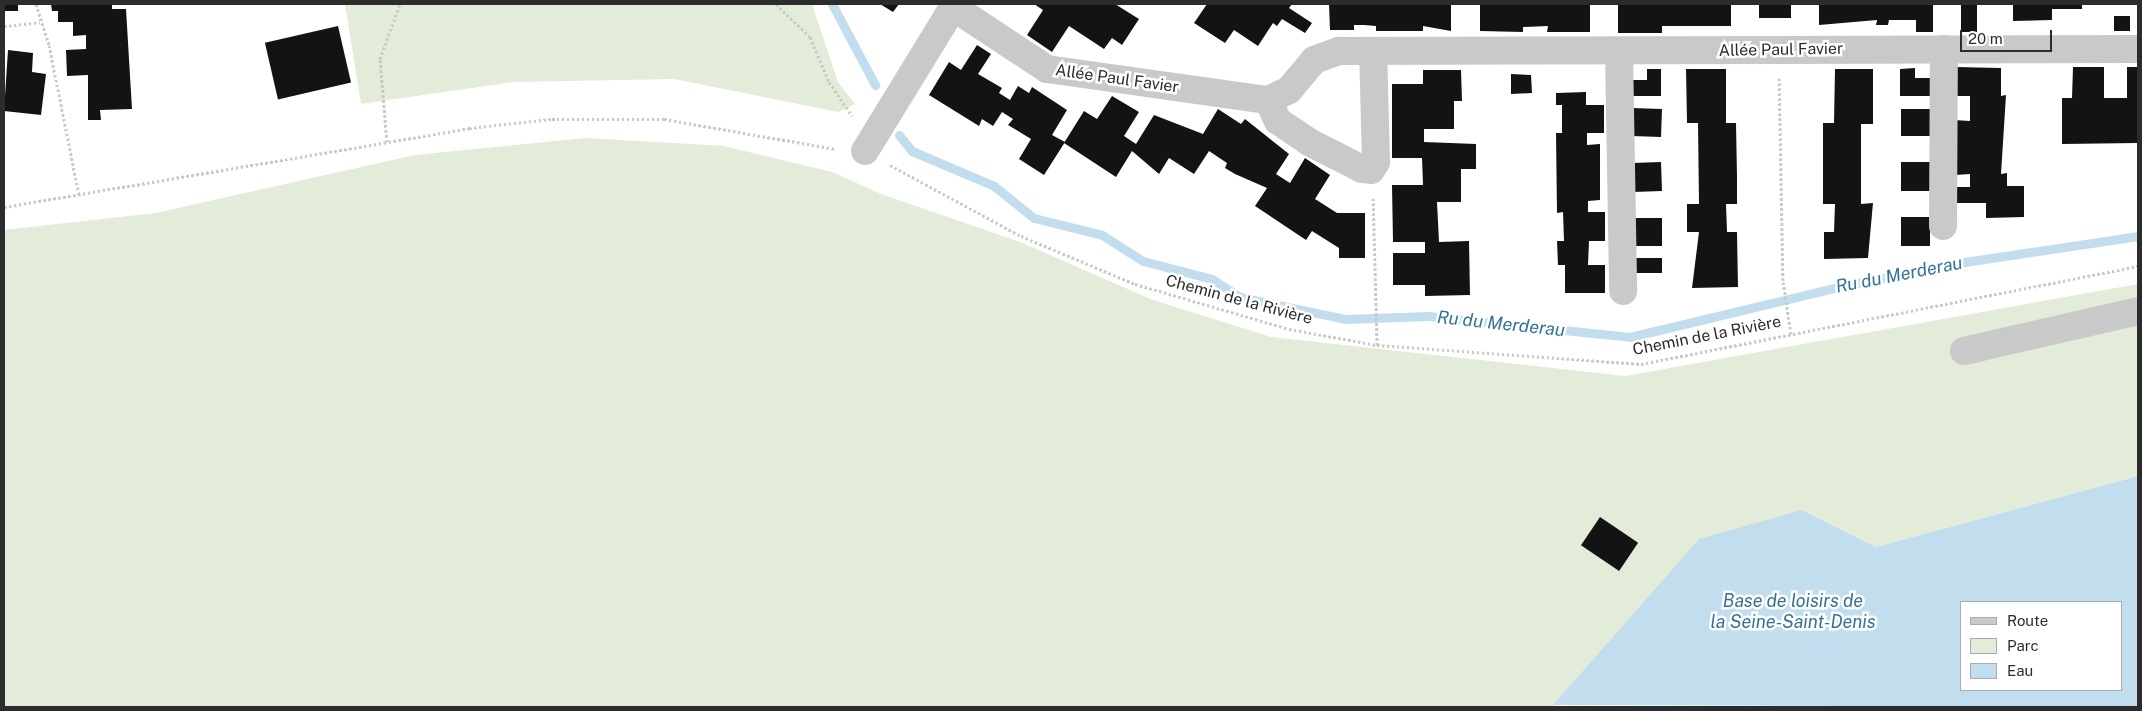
<!DOCTYPE html>
<meta charset="utf-8">
<style>
body{margin:0}
#map{position:relative;width:2142px;height:711px;overflow:hidden;background:#fff;font-family:"Public Sans",sans-serif}
div>[style]{position:absolute}
.green>*{inset:0;background:#e3ecd8}
.water>*{inset:0;background:#c2deee}
.stream>*{height:9px;margin:-4.5px;padding:0 4.5px;transform-origin:4.5px;border-radius:4.5px;background:#c2deee}
.building>*{inset:0;background:#131313;transform-origin:0 0}
.path>*{height:3px;margin-top:-1.5px;transform-origin:0;background:repeating-linear-gradient(90deg,#c9c9c9 0 2.5px,transparent 0 5px)}
.minor>*{height:28px;margin:-14px;padding:0 14px;transform-origin:14px;border-radius:14px;background:#c9c9c9}
span{translate:-50% -50%;white-space:nowrap;text-align:center;line-height:1.15;-webkit-text-stroke:5px #fff;paint-order:stroke}
.street-label{font-size:16px;color:#2c2c2c}
.water-label{font-size:18px;color:#337295;font-style:italic}
.frame{position:absolute;inset:0;border:5px solid #2c2c2c;pointer-events:none}
.legend{position:absolute;left:1960px;top:601px;width:162px;height:90px;box-sizing:border-box;background:#fff;border:1px solid #ababab;margin:0;padding:6px 9px;list-style:none;font-size:15px;color:#2c2c2c}
.legend li{display:flex;align-items:center;gap:10px;height:25px}
.legend b{width:25px;border:1px solid #ababab}
.scale{position:absolute;left:1960px;top:30px;width:92px;height:22px;box-sizing:border-box;border:2px solid #2c2c2c;border-top:0;padding-left:6px;font-size:15px;line-height:18px;white-space:nowrap;color:#2c2c2c;-webkit-text-stroke:4px #fff;paint-order:stroke}
</style>
<div id="map">
<div class="green">
<div style="clip-path:polygon(345px 4px,812px 4px,838px 82px,855px 104px,838px 112px,674px 79px,514px 82px,361px 104px)"></div>
<div style="clip-path:polygon(586px 138px,724px 146px,832px 172px,881px 194px,1020px 242px,1153px 300px,1271px 337px,1625px 376px,2138px 284px,2138px 476px,1876px 547px,1802px 510px,1554px 705px,1558px 707px,4px 707px,4px 230px,156px 213px,415px 155px)"></div>
</div>
<div class="water">
<div style="clip-path:polygon(evenodd,2138px 476px,2138px 707px,1553px 705px,1699px 539px,1802px 510px,1876px 547px,2138px 476px,1961px 602px,2121px 602px,2121px 690px,1961px 690px,1961px 602px)"></div>
</div>
<div class="stream">
<div style="left:832px;top:4px;width:92px;rotate:62deg"></div>
<div style="left:899px;top:135px;width:21px;rotate:51deg"></div>
<div style="left:912px;top:151px;width:89px;rotate:23.1deg"></div>
<div style="left:994px;top:186px;width:51px;rotate:38.7deg"></div>
<div style="left:1034px;top:218px;width:70px;rotate:14deg"></div>
<div style="left:1102px;top:235px;width:49px;rotate:32.4deg"></div>
<div style="left:1143px;top:261px;width:71px;rotate:14.6deg"></div>
<div style="left:1212px;top:279px;width:33px;rotate:33deg"></div>
<div style="left:1240px;top:297px;width:107px;rotate:11.8deg"></div>
<div style="left:1345px;top:319px;width:83px;rotate:-2.1deg"></div>
<div style="left:1428px;top:316px;width:203px;rotate:5.9deg"></div>
<div style="left:1630px;top:337px;width:222px;rotate:-13.5deg"></div>
<div style="left:1846px;top:285px;width:127px;rotate:-10.9deg"></div>
<div style="left:1971px;top:261px;width:169px;rotate:-8.5deg"></div>
</div>
<div class="building">
<div style="left:4px;top:4px;width:14px;height:7px"></div>
<div style="clip-path:polygon(51px 4px,112px 4px,112px 9px,126px 9px,132px 109px,100px 110px,101px 120px,88px 120px,88px 75px,67px 76px,66px 50px,86px 49px,86px 35px,73px 36px,73px 22px,58px 22px,58px 11px,52px 11px)"></div>
<div style="clip-path:polygon(880px 4px,899px 4px,893px 12px)"></div>
<div style="clip-path:polygon(1034px 4px,1115px 4px,1139px 19px,1122px 45px,1112px 38px,1104px 49px,1069px 26px,1052px 52px,1027px 35px,1043px 10px)"></div>
<div style="clip-path:polygon(1207px 4px,1292px 4px,1289px 8px,1312px 23px,1305px 33px,1282px 19px,1277px 26px,1273px 23px,1258px 46px,1234px 30px,1225px 43px,1194px 23px)"></div>
<div style="clip-path:polygon(1329px 4px,1451px 4px,1451px 31px,1423px 26px,1423px 31px,1376px 31px,1376px 26px,1364px 25px,1354px 25px,1354px 30px,1330px 30px)"></div>
<div style="clip-path:polygon(1480px 4px,1590px 4px,1590px 32px,1547px 32px,1548px 26px,1523px 27px,1523px 32px,1480px 31px)"></div>
<div style="clip-path:polygon(1618px 4px,1731px 4px,1731px 26px,1662px 26px,1662px 33px,1618px 33px)"></div>
<div style="left:1759px;top:4px;width:32px;height:14px"></div>
<div style="clip-path:polygon(1819px 4px,1933px 4px,1933px 32px,1916px 32px,1916px 20px,1889px 20px,1888px 25px,1876px 25px,1877px 20px,1819px 25px)"></div>
<div style="left:1961px;top:4px;width:16px;height:28px"></div>
<div style="clip-path:polygon(2013px 4px,2082px 4px,2082px 9px,2052px 9px,2052px 20px,2013px 21px)"></div>
<div style="left:2114px;top:16px;width:16px;height:15px"></div>
<div style="left:338px;top:26px;width:58px;height:75px;rotate:77deg"></div>
<div style="clip-path:polygon(977px 45px,991px 54px,978px 74px,1002px 88px,999px 93px,1010px 100px,1018px 86px,1029px 93px,1032px 87px,1067px 110px,1052px 135px,1065px 142px,1044px 175px,1019px 159px,1031px 139px,1008px 125px,1013px 119px,1002px 112px,993px 126px,982px 119px,979px 126px,929px 95px,949px 62px,961px 70px)"></div>
<div style="clip-path:polygon(8px 50px,33px 53px,32px 72px,46px 74px,41px 115px,4px 111px)"></div>
<div style="clip-path:polygon(1955px 67px,2001px 68px,2001px 96px,2006px 95px,2001px 174px,2007px 173px,2007px 186px,2024px 186px,2024px 217px,1986px 218px,1986px 203px,1954px 203px,1955px 187px,1970px 187px,1970px 174px,1955px 175px,1954px 120px,1970px 121px,1970px 96px,1955px 96px)"></div>
<div style="clip-path:polygon(2073px 67px,2104px 67px,2104px 98px,2127px 98px,2127px 67px,2138px 67px,2138px 143px,2062px 144px,2062px 98px,2072px 98px)"></div>
<div style="clip-path:polygon(1915px 68px,1915px 78px,1930px 78px,1930px 96px,1900px 96px,1900px 69px)"></div>
<div style="clip-path:polygon(1647px 69px,1661px 69px,1661px 96px,1632px 96px,1632px 80px,1647px 80px)"></div>
<div style="clip-path:polygon(1686px 69px,1726px 69px,1726px 123px,1736px 123px,1737px 177px,1737px 204px,1726px 204px,1727px 232px,1737px 232px,1738px 287px,1692px 288px,1699px 232px,1687px 232px,1687px 204px,1699px 204px,1698px 123px,1687px 123px)"></div>
<div style="clip-path:polygon(1835px 69px,1873px 69px,1873px 124px,1861px 124px,1861px 204px,1873px 203px,1868px 258px,1824px 259px,1824px 232px,1834px 232px,1835px 204px,1823px 204px,1823px 123px,1834px 123px)"></div>
<div style="clip-path:polygon(1423px 70px,1461px 70px,1462px 101px,1454px 101px,1454px 129px,1424px 129px,1424px 142px,1476px 144px,1476px 169px,1461px 169px,1461px 202px,1437px 202px,1439px 242px,1469px 241px,1470px 295px,1425px 296px,1425px 285px,1393px 285px,1393px 253px,1425px 253px,1425px 242px,1393px 242px,1392px 185px,1423px 185px,1422px 158px,1392px 158px,1392px 84px,1423px 84px)"></div>
<div style="clip-path:polygon(1511px 74px,1531px 75px,1532px 93px,1511px 94px)"></div>
<div style="clip-path:polygon(1586px 92px,1586px 105px,1604px 105px,1604px 133px,1587px 133px,1587px 145px,1600px 144px,1600px 200px,1588px 201px,1588px 212px,1605px 212px,1605px 241px,1589px 241px,1588px 265px,1605px 265px,1605px 293px,1565px 293px,1565px 265px,1558px 265px,1557px 241px,1564px 241px,1563px 212px,1557px 213px,1556px 133px,1562px 133px,1562px 105px,1556px 105px,1556px 93px)"></div>
<div style="clip-path:polygon(1112px 96px,1139px 112px,1124px 136px,1136px 144px,1154px 115px,1203px 134px,1218px 109px,1241px 124px,1245px 119px,1289px 154px,1276px 174px,1290px 183px,1305px 158px,1330px 175px,1315px 199px,1337px 213px,1365px 213px,1365px 258px,1339px 258px,1339px 248px,1312px 231px,1306px 240px,1255px 206px,1267px 188px,1235px 174px,1225px 168px,1227px 163px,1209px 151px,1194px 174px,1169px 158px,1159px 174px,1132px 151px,1116px 177px,1064px 143px,1084px 111px,1097px 119px)"></div>
<div style="left:1662px;top:109px;width:28px;height:30px;rotate:92deg"></div>
<div style="left:1901px;top:109px;width:29px;height:27px"></div>
<div style="left:1661px;top:162px;width:29px;height:29px;rotate:88deg"></div>
<div style="left:1901px;top:162px;width:29px;height:29px"></div>
<div style="left:1901px;top:217px;width:29px;height:29px"></div>
<div style="left:1633px;top:218px;width:29px;height:28px"></div>
<div style="left:1633px;top:258px;width:29px;height:15px"></div>
<div style="left:1600px;top:517px;width:46px;height:34px;rotate:34deg"></div>
</div>
<div class="path">
<div style="left:36px;top:4px;width:43px;rotate:72.4deg"></div>
<div style="left:49px;top:45px;width:153px;rotate:78.7deg"></div>
<div style="left:776px;top:4px;width:47px;rotate:44.1deg"></div>
<div style="left:810px;top:37px;width:49px;rotate:67.1deg"></div>
<div style="left:829px;top:82px;width:41px;rotate:55.9deg"></div>
<div style="left:4px;top:26px;width:36px;rotate:-6deg"></div>
<div style="left:1779px;top:78px;width:204px;rotate:88.9deg"></div>
<div style="left:1783px;top:282px;width:52px;rotate:81.1deg"></div>
<div style="left:387px;top:142px;width:83px;rotate:-94.8deg"></div>
<div style="left:380px;top:59px;width:59px;rotate:-70deg"></div>
<div style="left:890px;top:165px;width:149px;rotate:28.5deg"></div>
<div style="left:1021px;top:236px;width:124px;rotate:22.8deg"></div>
<div style="left:1135px;top:284px;width:160px;rotate:16.3deg"></div>
<div style="left:1289px;top:329px;width:89px;rotate:10.3deg"></div>
<div style="left:1377px;top:345px;width:265px;rotate:4.1deg"></div>
<div style="left:1641px;top:364px;width:507px;rotate:-11.15deg"></div>
<div style="left:1373px;top:198px;width:147px;rotate:88.4deg"></div>
<div style="left:4px;top:207px;width:472px;rotate:-9.6deg"></div>
<div style="left:469px;top:128px;width:83px;rotate:-6.2deg"></div>
<div style="left:552px;top:119px;width:112px"></div>
<div style="left:664px;top:119px;width:175px;rotate:9.9deg"></div>
</div>
<div class="minor">
<div style="left:953px;top:7px;width:113px;rotate:33.4deg"></div>
<div style="left:1047px;top:69px;width:223px;rotate:8deg"></div>
<div style="left:1268px;top:100px;width:23px;rotate:-25deg"></div>
<div style="left:1289px;top:90px;width:39px;rotate:-50deg"></div>
<div style="left:1314px;top:60px;width:27px;rotate:-20deg"></div>
<div style="left:1339px;top:51px;width:799px;rotate:-0.14deg"></div>
<div style="left:1619px;top:52px;width:239px;rotate:89deg"></div>
<div style="left:1268px;top:100px;width:23px;rotate:65deg"></div>
<div style="left:1278px;top:121px;width:37px;rotate:34deg"></div>
<div style="left:1309px;top:142px;width:59px;rotate:27deg"></div>
<div style="left:1362px;top:169px;width:9px;rotate:6deg"></div>
<div style="left:1371px;top:170px;width:9px;rotate:-58deg"></div>
<div style="left:1376px;top:162px;width:111px;rotate:-91.5deg"></div>
<div style="left:865px;top:151px;width:172px;rotate:-58.5deg"></div>
<div style="left:1943px;top:226px;width:177px;rotate:-89.7deg"></div>
<div style="left:1964px;top:351px;width:179px;rotate:-12.9deg"></div>
</div>
<div class="street-label">
<span style="left:1781px;top:50px;rotate:-1deg">Allée Paul Favier</span>
<span style="left:1117px;top:79px;rotate:8deg">Allée Paul Favier</span>
<span style="left:1239px;top:300px;rotate:15deg">Chemin de la Rivière</span>
<span style="left:1707px;top:336px;rotate:-11deg">Chemin de la Rivière</span>
</div>
<div class="water-label">
<span style="left:1899px;top:275px;rotate:-11deg">Ru du Merderau</span>
<span style="left:1501px;top:324px;rotate:6deg">Ru du Merderau</span>
<span style="left:1793px;top:612px">Base de loisirs de<br>la Seine-Saint-Denis</span>
</div>
<div class="frame"></div>
<ul class="legend">
<li><b style="height:6px;background:#c9c9c9"></b>Route</li>
<li><b style="height:14px;background:#e3ecd8"></b>Parc</li>
<li><b style="height:14px;background:#c2deee"></b>Eau</li>
</ul>
<div class="scale">20 m</div>
</div>
